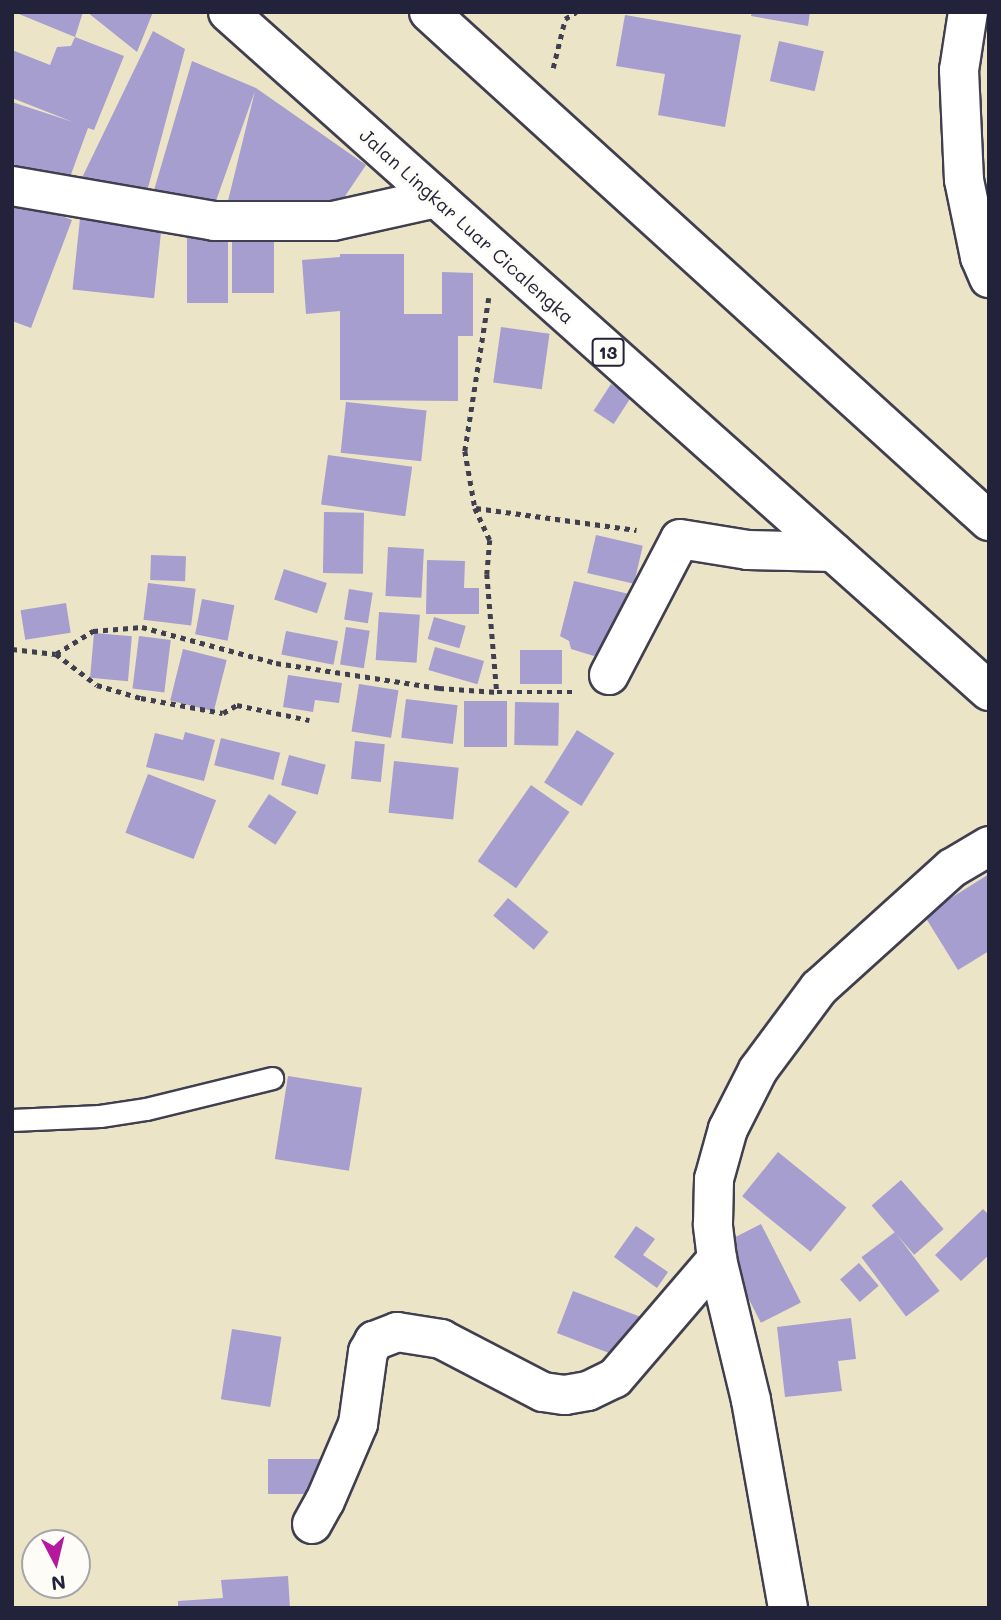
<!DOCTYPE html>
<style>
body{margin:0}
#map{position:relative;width:1001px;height:1620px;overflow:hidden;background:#ece4c6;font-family:Mali,sans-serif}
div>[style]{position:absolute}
.building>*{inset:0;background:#a59ecf;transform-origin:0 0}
.path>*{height:4.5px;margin-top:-2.25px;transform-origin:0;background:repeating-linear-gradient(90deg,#403f50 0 5px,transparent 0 10px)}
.roads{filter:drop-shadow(2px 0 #403f50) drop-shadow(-2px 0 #403f50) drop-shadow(0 2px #403f50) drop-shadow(0 -2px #403f50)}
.service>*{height:21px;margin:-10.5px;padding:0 10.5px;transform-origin:10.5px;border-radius:10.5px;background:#fff}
.minor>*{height:38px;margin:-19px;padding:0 19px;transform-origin:19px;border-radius:19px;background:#fff}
.trunk>*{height:38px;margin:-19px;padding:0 19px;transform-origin:19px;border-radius:19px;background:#fff}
span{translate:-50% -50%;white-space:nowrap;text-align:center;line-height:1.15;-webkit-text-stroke:7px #fdfcf7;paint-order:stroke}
.shield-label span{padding:2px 5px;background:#fdfcf7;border:2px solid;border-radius:5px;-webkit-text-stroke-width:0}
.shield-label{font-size:18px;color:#22223b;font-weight:700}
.street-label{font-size:19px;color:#22223b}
.frame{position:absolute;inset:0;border:14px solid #22223b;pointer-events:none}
.north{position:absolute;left:21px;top:1529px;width:70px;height:70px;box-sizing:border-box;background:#fdfcf7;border:2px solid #a5a5ac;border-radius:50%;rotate:173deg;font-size:19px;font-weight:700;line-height:28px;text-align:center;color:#22223b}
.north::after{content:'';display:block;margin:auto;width:24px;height:32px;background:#b5179e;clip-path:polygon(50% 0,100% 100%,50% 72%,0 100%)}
</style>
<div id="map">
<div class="building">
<div style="clip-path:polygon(14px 12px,83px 12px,75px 37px,124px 56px,94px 130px,88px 128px,66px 188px,12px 169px,12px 102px,73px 122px,12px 98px,12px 50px,50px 65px,57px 47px,71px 46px,75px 37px)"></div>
<div style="clip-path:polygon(87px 12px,153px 12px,137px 52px)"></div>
<div style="clip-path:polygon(752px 12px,810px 12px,808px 26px,751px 16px)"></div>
<div style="clip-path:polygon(625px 15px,741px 35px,725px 127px,658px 115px,665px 74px,616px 66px)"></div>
<div style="clip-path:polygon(153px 31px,185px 49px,145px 199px,78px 186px)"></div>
<div style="left:779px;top:41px;width:46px;height:41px;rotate:13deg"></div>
<div style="clip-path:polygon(192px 61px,256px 88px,366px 165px,337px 208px,225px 213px,255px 91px,212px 212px,152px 197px)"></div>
<div style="clip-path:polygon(12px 197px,72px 220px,31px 328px,12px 321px)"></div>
<div style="left:81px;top:209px;width:82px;height:81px;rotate:6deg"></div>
<div style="left:232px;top:232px;width:42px;height:61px"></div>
<div style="left:187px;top:238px;width:41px;height:65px"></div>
<div style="clip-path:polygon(340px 254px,404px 254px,404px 314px,442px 314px,442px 272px,473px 273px,473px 336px,458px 336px,458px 401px,340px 400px,340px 311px,306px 314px,302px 260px,340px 257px)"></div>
<div style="left:501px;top:327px;width:49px;height:56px;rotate:8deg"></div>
<div style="left:611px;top:384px;width:24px;height:32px;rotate:33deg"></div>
<div style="left:346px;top:402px;width:81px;height:51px;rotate:6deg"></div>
<div style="left:328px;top:455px;width:85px;height:50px;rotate:8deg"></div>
<div style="left:324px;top:512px;width:40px;height:61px;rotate:1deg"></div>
<div style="left:596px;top:535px;width:48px;height:39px;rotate:13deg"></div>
<div style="left:388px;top:547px;width:36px;height:49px;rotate:3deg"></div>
<div style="left:151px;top:555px;width:35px;height:25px;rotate:2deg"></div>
<div style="clip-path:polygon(427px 560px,465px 561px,464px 588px,479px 588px,479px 614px,426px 614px)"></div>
<div style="left:284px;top:569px;width:45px;height:32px;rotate:18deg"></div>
<div style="clip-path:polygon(574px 581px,629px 594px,616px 647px,609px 643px,594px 656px,571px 649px,569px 641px,560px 636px)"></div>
<div style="left:148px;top:583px;width:48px;height:37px;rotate:7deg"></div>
<div style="left:349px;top:589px;width:24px;height:31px;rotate:9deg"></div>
<div style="left:202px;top:599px;width:33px;height:36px;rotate:11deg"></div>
<div style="left:66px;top:603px;width:30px;height:46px;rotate:81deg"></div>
<div style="left:379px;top:612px;width:41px;height:48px;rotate:4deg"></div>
<div style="left:434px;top:617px;width:33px;height:23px;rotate:16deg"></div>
<div style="left:346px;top:627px;width:24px;height:38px;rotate:9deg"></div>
<div style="left:286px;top:631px;width:53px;height:24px;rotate:11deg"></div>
<div style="left:94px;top:633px;width:38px;height:45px;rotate:5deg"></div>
<div style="left:139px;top:636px;width:32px;height:53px;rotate:7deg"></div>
<div style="left:435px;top:647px;width:51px;height:24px;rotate:16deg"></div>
<div style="left:183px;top:649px;width:45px;height:53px;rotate:14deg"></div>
<div style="left:562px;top:650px;width:34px;height:42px;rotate:90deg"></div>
<div style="clip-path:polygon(288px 675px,342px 683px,339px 703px,315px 700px,313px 712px,283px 707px)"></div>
<div style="left:359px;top:684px;width:40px;height:48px;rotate:9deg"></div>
<div style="left:406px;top:699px;width:52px;height:39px;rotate:7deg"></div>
<div style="left:507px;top:701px;width:46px;height:43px;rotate:90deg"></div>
<div style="left:515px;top:702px;width:44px;height:43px;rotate:1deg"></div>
<div style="left:577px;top:730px;width:44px;height:62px;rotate:32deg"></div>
<div style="clip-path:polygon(185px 732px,215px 740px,204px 781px,146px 767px,155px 733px,183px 740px)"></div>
<div style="left:221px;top:738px;width:61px;height:28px;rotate:14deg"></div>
<div style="left:355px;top:741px;width:30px;height:38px;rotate:6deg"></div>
<div style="left:289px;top:755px;width:38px;height:31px;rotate:15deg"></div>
<div style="left:394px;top:761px;width:65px;height:52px;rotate:6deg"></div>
<div style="left:148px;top:774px;width:73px;height:63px;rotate:21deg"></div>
<div style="left:531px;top:785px;width:47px;height:93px;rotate:35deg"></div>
<div style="left:269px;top:794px;width:33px;height:39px;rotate:33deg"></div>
<div style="clip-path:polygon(989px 874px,989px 951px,958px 970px,924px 915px)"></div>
<div style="left:508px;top:898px;width:53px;height:23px;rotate:40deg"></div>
<div style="left:288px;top:1076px;width:75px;height:84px;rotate:9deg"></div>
<div style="left:778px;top:1152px;width:88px;height:57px;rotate:39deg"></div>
<div style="left:901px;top:1180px;width:65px;height:39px;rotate:49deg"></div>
<div style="clip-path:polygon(983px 1209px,989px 1215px,989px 1255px,961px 1281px,935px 1255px)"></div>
<div style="left:761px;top:1224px;width:88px;height:45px;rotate:63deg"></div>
<div style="clip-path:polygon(636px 1226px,655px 1239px,643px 1255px,668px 1272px,657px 1288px,614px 1257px)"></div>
<div style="left:895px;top:1232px;width:74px;height:42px;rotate:53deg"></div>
<div style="left:859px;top:1263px;width:30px;height:25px;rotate:49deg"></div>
<div style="left:573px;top:1291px;width:72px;height:45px;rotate:21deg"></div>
<div style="clip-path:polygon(851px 1318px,856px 1359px,838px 1361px,842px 1391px,785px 1397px,777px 1327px)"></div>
<div style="left:232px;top:1329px;width:50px;height:71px;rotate:9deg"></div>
<div style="left:321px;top:1459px;width:35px;height:53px;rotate:90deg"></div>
<div style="clip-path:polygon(288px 1576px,290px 1608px,178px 1608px,178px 1601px,223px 1598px,221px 1580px)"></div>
</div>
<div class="path">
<div style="left:553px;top:68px;width:50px;rotate:-76.2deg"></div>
<div style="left:565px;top:19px;width:13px;rotate:-32deg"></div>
<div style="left:489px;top:298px;width:155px;rotate:98.9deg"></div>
<div style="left:465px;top:451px;width:58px;rotate:80deg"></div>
<div style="left:475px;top:508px;width:35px;rotate:65deg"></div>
<div style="left:490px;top:540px;width:34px;rotate:95deg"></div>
<div style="left:487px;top:574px;width:118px;rotate:85.2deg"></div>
<div style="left:476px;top:508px;width:162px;rotate:7.8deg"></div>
<div style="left:12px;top:649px;width:44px;rotate:6.5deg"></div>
<div style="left:56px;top:654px;width:51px;rotate:37.1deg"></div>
<div style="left:97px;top:685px;width:46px;rotate:16.5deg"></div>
<div style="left:141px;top:698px;width:83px;rotate:10.4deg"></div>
<div style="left:223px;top:713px;width:16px;rotate:-30deg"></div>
<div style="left:237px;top:705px;width:74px;rotate:11.8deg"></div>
<div style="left:56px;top:654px;width:44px;rotate:-31.9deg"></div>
<div style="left:93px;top:631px;width:49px;rotate:-4.7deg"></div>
<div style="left:142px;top:627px;width:139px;rotate:15deg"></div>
<div style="left:276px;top:663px;width:165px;rotate:8.7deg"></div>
<div style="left:439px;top:688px;width:58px;rotate:3.9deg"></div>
<div style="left:497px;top:692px;width:76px"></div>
</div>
<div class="roads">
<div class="service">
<div style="left:12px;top:1120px;width:88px;rotate:-2.6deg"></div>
<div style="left:100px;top:1116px;width:47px;rotate:-8.7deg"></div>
<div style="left:146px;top:1109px;width:130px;rotate:-13.8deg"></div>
</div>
<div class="minor">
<div style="left:968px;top:12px;width:59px;rotate:98.8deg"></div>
<div style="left:959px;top:70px;width:110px;rotate:87.4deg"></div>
<div style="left:964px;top:180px;width:79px;rotate:78.3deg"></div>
<div style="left:980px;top:257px;width:23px;rotate:67deg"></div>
<div style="left:12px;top:186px;width:205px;rotate:9.8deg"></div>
<div style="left:214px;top:221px;width:119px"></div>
<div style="left:333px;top:221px;width:106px;rotate:-12.6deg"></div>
<div style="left:609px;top:675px;width:153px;rotate:-62.4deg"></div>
<div style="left:680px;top:539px;width:69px;rotate:9.2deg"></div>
<div style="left:748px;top:550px;width:85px;rotate:1.3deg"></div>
<div style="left:312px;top:1524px;width:26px;rotate:-61deg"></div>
<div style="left:325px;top:1501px;width:84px;rotate:-66.8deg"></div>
<div style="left:358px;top:1424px;width:73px;rotate:-82.1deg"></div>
<div style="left:368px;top:1352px;width:13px;rotate:-61deg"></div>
<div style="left:374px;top:1341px;width:25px;rotate:-21deg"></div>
<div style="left:397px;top:1332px;width:45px;rotate:9deg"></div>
<div style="left:441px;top:1339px;width:115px;rotate:27.5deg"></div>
<div style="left:543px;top:1392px;width:22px;rotate:8deg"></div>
<div style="left:565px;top:1395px;width:23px;rotate:-10deg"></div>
<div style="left:588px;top:1391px;width:30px;rotate:-26deg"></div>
<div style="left:615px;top:1378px;width:157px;rotate:-49.4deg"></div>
<div style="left:788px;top:1608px;width:211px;rotate:-100.1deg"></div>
<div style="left:751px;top:1400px;width:145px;rotate:-103.6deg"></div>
<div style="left:717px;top:1259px;width:35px;rotate:-97deg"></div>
<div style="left:713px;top:1224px;width:45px;rotate:-88.7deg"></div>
<div style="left:714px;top:1179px;width:52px;rotate:-74.4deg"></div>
<div style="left:728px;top:1129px;width:66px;rotate:-63deg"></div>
<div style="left:758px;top:1070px;width:102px;rotate:-53.4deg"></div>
<div style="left:819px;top:988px;width:179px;rotate:-42.1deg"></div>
<div style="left:952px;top:868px;width:43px;rotate:-30.7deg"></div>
</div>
<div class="trunk">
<div style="left:228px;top:12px;width:1020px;rotate:41.74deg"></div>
<div style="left:429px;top:12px;width:757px;rotate:42.27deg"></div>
</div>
</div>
<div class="shield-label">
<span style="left:608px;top:352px">13</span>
</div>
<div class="street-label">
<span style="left:467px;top:226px;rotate:42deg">Jalan Lingkar Luar Cicalengka</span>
</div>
<div class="frame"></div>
<div class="north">N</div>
</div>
